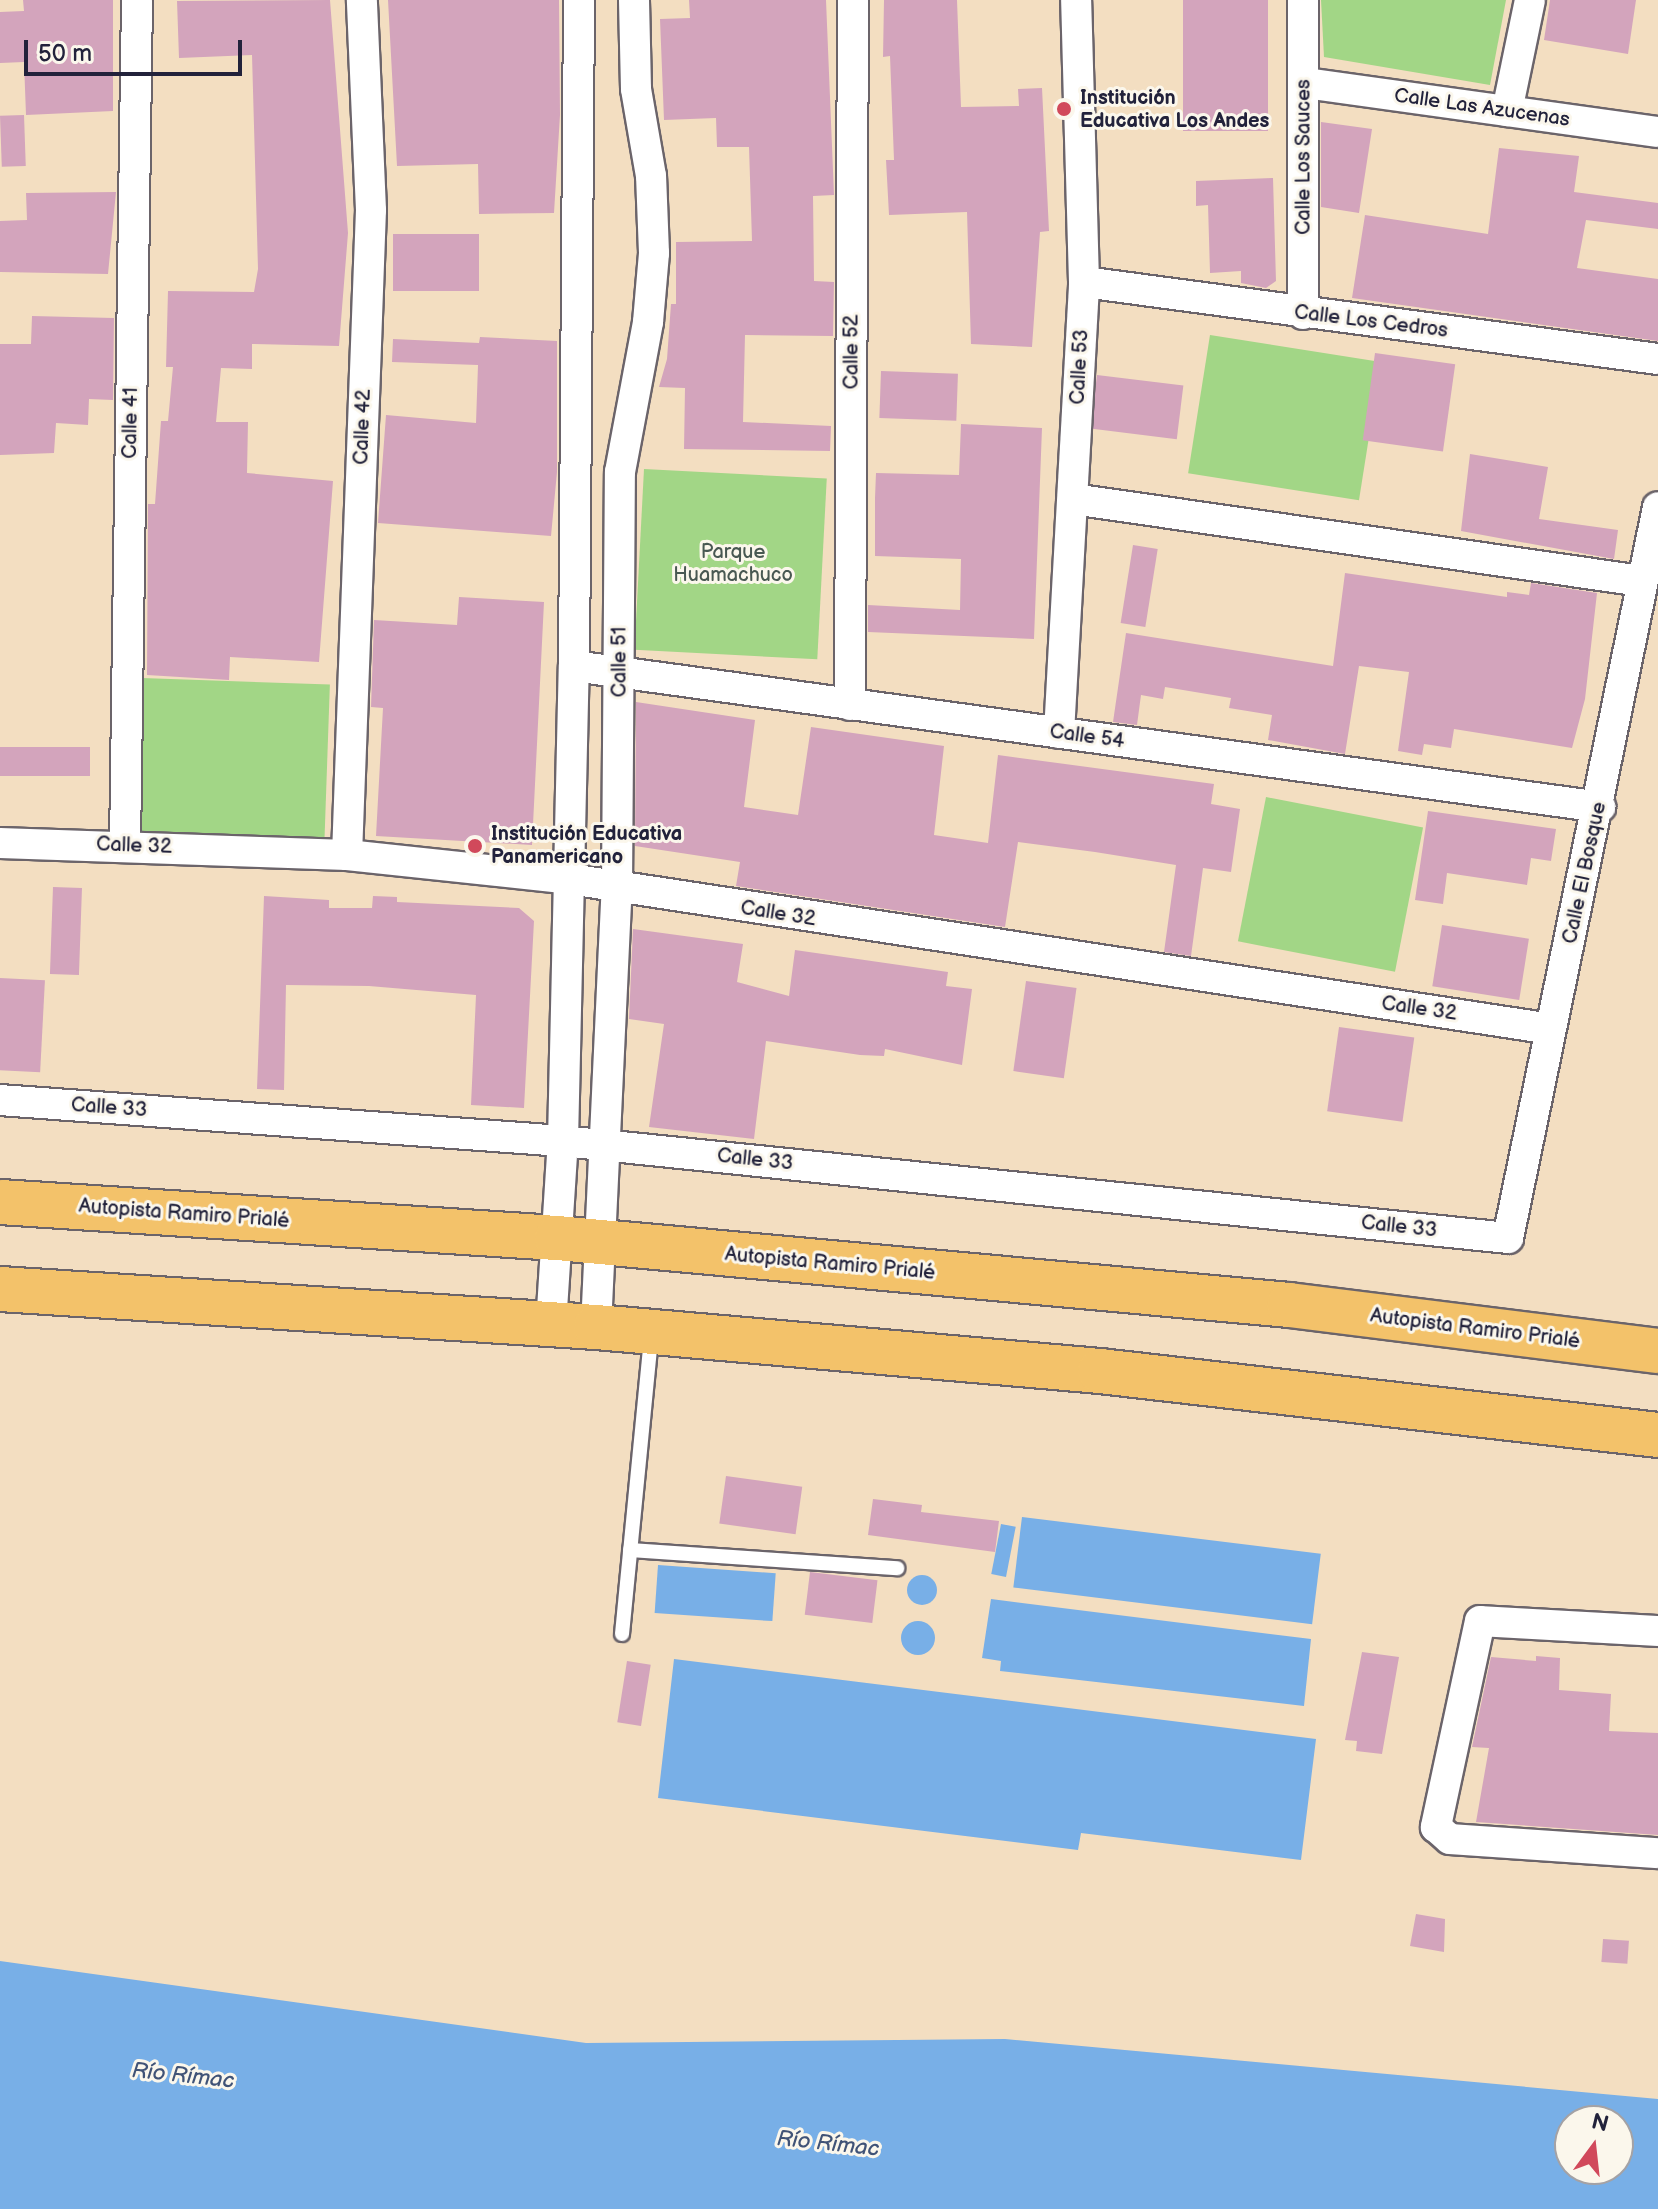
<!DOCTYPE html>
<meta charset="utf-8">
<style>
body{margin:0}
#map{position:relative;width:1658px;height:2209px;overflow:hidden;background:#f3dec1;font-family:"Balsamiq Sans",sans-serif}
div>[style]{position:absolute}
.green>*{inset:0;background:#a2d686;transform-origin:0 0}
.water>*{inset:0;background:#78afe7;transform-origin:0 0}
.round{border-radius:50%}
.building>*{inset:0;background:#d3a4bc;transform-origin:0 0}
.roads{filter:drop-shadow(2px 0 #6b646a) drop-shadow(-2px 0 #6b646a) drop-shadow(0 2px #6b646a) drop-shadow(0 -2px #6b646a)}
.service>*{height:14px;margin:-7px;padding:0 7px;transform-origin:7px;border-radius:7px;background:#fff}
.minor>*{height:30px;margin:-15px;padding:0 15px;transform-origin:15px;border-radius:15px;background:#fff}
.trunk>*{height:44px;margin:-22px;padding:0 22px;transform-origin:22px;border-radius:22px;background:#f3c26a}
.dots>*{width:22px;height:22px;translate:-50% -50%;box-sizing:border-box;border:4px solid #fbf7ec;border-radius:50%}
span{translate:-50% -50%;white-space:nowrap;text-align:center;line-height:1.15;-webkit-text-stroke:6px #fbf7ec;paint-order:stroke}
.poi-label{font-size:20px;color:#22223b;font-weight:700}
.left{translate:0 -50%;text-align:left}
.street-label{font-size:20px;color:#22223b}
.park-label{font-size:20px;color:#485852}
.water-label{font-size:22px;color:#405377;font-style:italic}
.north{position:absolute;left:1554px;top:2105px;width:80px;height:80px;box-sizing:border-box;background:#fbf7ec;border:2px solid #a4a2a5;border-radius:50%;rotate:15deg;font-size:22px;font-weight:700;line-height:32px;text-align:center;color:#22223b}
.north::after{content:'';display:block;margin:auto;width:28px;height:36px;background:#d1495b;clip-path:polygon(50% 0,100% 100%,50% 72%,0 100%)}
.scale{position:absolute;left:24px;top:40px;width:218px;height:36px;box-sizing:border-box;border:4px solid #22223b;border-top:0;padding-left:10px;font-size:24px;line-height:28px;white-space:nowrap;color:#22223b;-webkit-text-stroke:6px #fbf7ec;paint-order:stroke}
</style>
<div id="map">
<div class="green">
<div style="clip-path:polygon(1321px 0,1506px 0,1490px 85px,1324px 57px)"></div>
<div style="left:1210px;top:335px;width:173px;height:140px;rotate:9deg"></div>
<div style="left:644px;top:469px;width:183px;height:181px;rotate:3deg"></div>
<div style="left:142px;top:678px;width:188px;height:153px;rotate:2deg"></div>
<div style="left:1266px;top:797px;width:160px;height:147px;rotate:11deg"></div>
</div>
<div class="water">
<div style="left:1022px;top:1517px;width:301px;height:71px;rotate:7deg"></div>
<div style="left:1001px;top:1524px;width:15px;height:51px;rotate:11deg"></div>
<div style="left:658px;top:1565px;width:118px;height:48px;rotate:4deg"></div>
<div class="round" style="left:907px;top:1575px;width:30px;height:30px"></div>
<div style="clip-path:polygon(991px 1599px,1311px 1639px,1304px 1706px,1000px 1671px,1001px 1661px,982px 1658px)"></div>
<div class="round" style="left:901px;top:1621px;width:34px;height:34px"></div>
<div style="clip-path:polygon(674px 1659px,1316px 1739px,1301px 1860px,1081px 1833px,1078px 1850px,658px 1798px)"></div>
<div style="clip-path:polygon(evenodd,0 1961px,586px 2043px,1005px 2039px,1658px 2099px,1658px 2209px,0 2209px,0 1961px,1570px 2121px,1618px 2121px,1618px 2169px,1570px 2169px,1570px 2121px)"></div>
</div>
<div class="building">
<div style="clip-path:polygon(23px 0,113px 0,113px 111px,26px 115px,24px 62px,0 63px,0 12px,24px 11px)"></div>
<div style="clip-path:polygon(330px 0,348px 233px,339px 346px,252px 344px,252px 369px,221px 368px,216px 422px,248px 422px,247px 473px,333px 481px,319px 662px,230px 657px,229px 680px,147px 675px,148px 504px,155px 504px,161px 421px,168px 421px,173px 367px,166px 367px,168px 291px,254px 292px,258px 269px,252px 55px,179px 58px,177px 1px)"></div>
<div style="clip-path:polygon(388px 0,559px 0,560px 115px,554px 213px,479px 214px,478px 164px,397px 166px)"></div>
<div style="clip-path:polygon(689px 0,826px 0,834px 195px,813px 196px,814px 281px,834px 282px,833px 336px,745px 335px,743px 422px,831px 426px,830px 451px,684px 449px,685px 388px,659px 387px,667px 359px,671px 304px,676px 304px,676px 242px,752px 241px,749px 147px,717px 147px,716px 118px,664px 120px,660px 19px,690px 18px)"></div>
<div style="clip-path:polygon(884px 0,957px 0,961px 107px,1019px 106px,1018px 89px,1042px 88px,1049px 231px,1040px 232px,1032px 347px,971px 344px,967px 212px,889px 215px,886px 160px,894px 160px,890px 56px,883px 57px)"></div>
<div style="left:1183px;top:0;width:85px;height:131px"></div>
<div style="clip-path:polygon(1550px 0,1636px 0,1628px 54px,1544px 40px)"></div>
<div style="left:24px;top:115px;width:51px;height:24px;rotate:88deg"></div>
<div style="clip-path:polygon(1321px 122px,1372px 129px,1359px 213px,1321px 207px)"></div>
<div style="clip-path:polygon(1499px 148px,1579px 156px,1574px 192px,1658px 203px,1658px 229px,1586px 220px,1577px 268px,1658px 279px,1658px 341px,1352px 298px,1365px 215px,1488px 234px)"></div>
<div style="clip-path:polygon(1273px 178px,1276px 281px,1266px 288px,1241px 283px,1241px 271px,1210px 273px,1208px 205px,1196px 206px,1196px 181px)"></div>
<div style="clip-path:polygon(116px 192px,108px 274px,0 272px,0 221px,27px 220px,26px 193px)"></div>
<div style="left:393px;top:234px;width:86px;height:57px"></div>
<div style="clip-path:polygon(32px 316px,114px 318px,113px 400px,89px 399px,88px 425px,56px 423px,54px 453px,0 455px,0 344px,31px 344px)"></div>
<div style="clip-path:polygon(480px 337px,557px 341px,557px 472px,551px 536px,378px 523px,386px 415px,476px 423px,478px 365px,392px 362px,393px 339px,479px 343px)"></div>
<div style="left:1375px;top:353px;width:81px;height:88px;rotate:8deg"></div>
<div style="left:881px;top:371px;width:77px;height:47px;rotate:2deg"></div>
<div style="left:1097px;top:375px;width:87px;height:54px;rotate:7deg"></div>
<div style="clip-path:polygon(961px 424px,1042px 428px,1034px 639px,868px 632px,868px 605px,960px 610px,961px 559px,875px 556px,875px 498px,876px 473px,959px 475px)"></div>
<div style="clip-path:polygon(1470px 454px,1548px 467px,1539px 519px,1618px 530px,1614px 559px,1461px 531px)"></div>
<div style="left:1133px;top:545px;width:25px;height:79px;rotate:9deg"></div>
<div style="clip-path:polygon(1345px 573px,1507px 597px,1507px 592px,1529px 595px,1531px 583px,1597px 593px,1585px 699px,1572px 748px,1454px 729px,1451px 748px,1424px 744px,1422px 755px,1398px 751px,1409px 672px,1359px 666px,1345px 754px,1268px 740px,1272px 715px,1229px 708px,1231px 698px,1165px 687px,1163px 699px,1141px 695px,1137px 725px,1113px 722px,1126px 633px,1333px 666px)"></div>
<div style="clip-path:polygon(459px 597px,544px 602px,532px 845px,376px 836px,383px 708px,371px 707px,374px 620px,457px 625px)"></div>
<div style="clip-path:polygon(636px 702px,755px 720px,744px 807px,798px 815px,811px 727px,944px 746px,934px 835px,988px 843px,998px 755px,1214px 784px,1211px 804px,1240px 809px,1231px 872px,1203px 868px,1191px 956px,1164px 952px,1176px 865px,1095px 852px,1018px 842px,1005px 927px,736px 886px,740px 862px,635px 846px)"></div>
<div style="left:0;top:747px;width:90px;height:29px"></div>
<div style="clip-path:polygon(1428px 811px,1556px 829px,1551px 861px,1531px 858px,1527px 885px,1447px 873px,1443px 904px,1415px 900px)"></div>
<div style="left:53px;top:887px;width:29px;height:87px;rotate:2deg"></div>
<div style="clip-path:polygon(264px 896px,329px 900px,329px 908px,372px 908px,373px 896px,397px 897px,397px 902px,519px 908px,534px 921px,524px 1108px,471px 1105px,476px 995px,369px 986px,286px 985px,284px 1090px,257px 1089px)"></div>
<div style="left:1442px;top:925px;width:88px;height:62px;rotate:9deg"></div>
<div style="clip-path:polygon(633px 929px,743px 944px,737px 982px,789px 996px,795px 950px,948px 972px,946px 986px,972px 989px,962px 1065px,885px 1049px,884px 1056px,860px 1055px,766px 1041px,754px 1139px,649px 1127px,664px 1024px,629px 1019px)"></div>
<div style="left:0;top:978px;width:45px;height:92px;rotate:3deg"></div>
<div style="left:1026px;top:981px;width:51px;height:91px;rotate:8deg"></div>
<div style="left:1339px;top:1027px;width:76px;height:85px;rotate:8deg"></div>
<div style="left:726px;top:1476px;width:77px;height:48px;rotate:8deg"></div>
<div style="clip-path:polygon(873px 1499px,922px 1505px,921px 1512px,999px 1521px,995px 1552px,868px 1535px)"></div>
<div style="left:810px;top:1572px;width:68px;height:43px;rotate:7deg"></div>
<div style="clip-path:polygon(1362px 1652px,1399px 1657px,1382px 1754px,1356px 1751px,1357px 1741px,1345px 1740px)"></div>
<div style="clip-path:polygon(1536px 1656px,1560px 1658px,1559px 1690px,1611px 1694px,1609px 1731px,1658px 1733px,1658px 1835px,1476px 1822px,1489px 1748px,1472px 1747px,1491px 1657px,1536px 1661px)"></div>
<div style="left:627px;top:1661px;width:24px;height:62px;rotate:9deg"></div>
<div style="clip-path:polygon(1416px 1914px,1445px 1919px,1444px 1952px,1410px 1946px)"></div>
<div style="left:1603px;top:1939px;width:26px;height:23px;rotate:4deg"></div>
</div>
<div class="roads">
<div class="service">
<div style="left:630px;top:1550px;width:268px;rotate:3.9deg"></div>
<div style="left:622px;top:1634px;width:298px;rotate:-84.4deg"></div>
</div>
<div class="minor">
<div style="left:1303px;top:0;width:314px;rotate:90deg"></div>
<div style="left:1305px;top:83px;width:356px;rotate:7.9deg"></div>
<div style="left:1507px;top:111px;width:113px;rotate:-78.3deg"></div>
<div style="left:1084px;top:282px;width:579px;rotate:7.64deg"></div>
<div style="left:1073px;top:499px;width:574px;rotate:8.21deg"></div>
<div style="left:574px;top:666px;width:1036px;rotate:7.82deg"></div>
<div style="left:850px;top:705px;width:705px;rotate:-89.76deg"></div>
<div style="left:1059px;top:733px;width:452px;rotate:-86.8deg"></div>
<div style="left:1084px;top:282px;width:282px;rotate:-91.6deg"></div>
<div style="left:0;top:843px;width:347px;rotate:2deg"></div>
<div style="left:347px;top:855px;width:224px;rotate:6.1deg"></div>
<div style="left:570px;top:879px;width:992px;rotate:8.69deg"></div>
<div style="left:125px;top:846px;width:846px;rotate:-89.19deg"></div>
<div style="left:347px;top:855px;width:645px;rotate:-87.87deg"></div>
<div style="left:371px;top:210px;width:210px;rotate:-92.5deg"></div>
<div style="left:0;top:1100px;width:564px;rotate:4.17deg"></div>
<div style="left:563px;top:1141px;width:950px;rotate:5.86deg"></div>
<div style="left:1508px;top:1238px;width:746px;rotate:-78.4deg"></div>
<div style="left:551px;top:1325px;width:184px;rotate:-86.3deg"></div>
<div style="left:563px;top:1141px;width:475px;rotate:-88.7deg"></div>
<div style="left:574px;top:666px;width:666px;rotate:-89.57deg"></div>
<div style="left:596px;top:1327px;width:439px;rotate:-87.3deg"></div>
<div style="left:617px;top:889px;width:417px;rotate:-89.6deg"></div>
<div style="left:620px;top:472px;width:153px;rotate:-79.4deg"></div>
<div style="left:648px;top:322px;width:69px;rotate:-85deg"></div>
<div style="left:654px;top:253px;width:77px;rotate:-92.2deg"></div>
<div style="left:651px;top:176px;width:88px;rotate:-99.8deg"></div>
<div style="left:636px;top:89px;width:89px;rotate:-91.3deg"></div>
<div style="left:1658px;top:1631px;width:178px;rotate:-176.8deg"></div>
<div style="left:1480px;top:1621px;width:211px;rotate:102.1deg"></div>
<div style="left:1436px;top:1827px;width:18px;rotate:41deg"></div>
<div style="left:1450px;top:1839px;width:208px;rotate:3.9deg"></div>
</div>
<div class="trunk">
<div style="left:0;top:1202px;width:558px;rotate:3.7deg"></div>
<div style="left:557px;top:1238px;width:735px;rotate:5.23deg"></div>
<div style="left:1289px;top:1305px;width:372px;rotate:7.1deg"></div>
<div style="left:0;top:1289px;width:597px;rotate:3.65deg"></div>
<div style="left:596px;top:1327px;width:506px;rotate:4.99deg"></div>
<div style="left:1100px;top:1371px;width:562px;rotate:6.54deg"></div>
</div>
</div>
<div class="dots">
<div style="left:1064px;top:109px;background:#d1495b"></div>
<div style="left:475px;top:846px;background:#d1495b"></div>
</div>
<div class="poi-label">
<span class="left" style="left:1080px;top:110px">Institución<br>Educativa Los Andes</span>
<span class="left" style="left:491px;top:846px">Institución Educativa<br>Panamericano</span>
</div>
<div class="street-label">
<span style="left:1482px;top:108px;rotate:8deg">Calle Las Azucenas</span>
<span style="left:1304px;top:157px;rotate:-90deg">Calle Los Sauces</span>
<span style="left:1371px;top:322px;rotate:7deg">Calle Los Cedros</span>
<span style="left:852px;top:352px;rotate:-90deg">Calle 52</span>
<span style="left:1080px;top:367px;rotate:-87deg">Calle 53</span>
<span style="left:131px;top:423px;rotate:-89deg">Calle 41</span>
<span style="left:363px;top:427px;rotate:-88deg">Calle 42</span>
<span style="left:620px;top:662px;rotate:-90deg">Calle 51</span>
<span style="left:1087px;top:737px;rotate:8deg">Calle 54</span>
<span style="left:134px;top:846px;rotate:2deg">Calle 32</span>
<span style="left:1585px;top:873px;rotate:-78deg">Calle El Bosque</span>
<span style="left:778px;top:914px;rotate:9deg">Calle 32</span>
<span style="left:1419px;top:1009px;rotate:8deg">Calle 32</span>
<span style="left:109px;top:1108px;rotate:4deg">Calle 33</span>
<span style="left:755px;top:1160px;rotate:6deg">Calle 33</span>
<span style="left:184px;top:1214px;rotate:4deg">Autopista Ramiro Prialé</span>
<span style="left:1399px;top:1227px;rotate:6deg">Calle 33</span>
<span style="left:830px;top:1264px;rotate:5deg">Autopista Ramiro Prialé</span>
<span style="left:1475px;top:1329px;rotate:7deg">Autopista Ramiro Prialé</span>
</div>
<div class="park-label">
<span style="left:733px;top:564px">Parque<br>Huamachuco</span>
</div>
<div class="water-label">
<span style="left:183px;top:2076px;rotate:6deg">Río Rímac</span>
<span style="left:828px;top:2144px;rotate:6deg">Río Rímac</span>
</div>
<div class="north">N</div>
<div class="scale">50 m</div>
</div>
